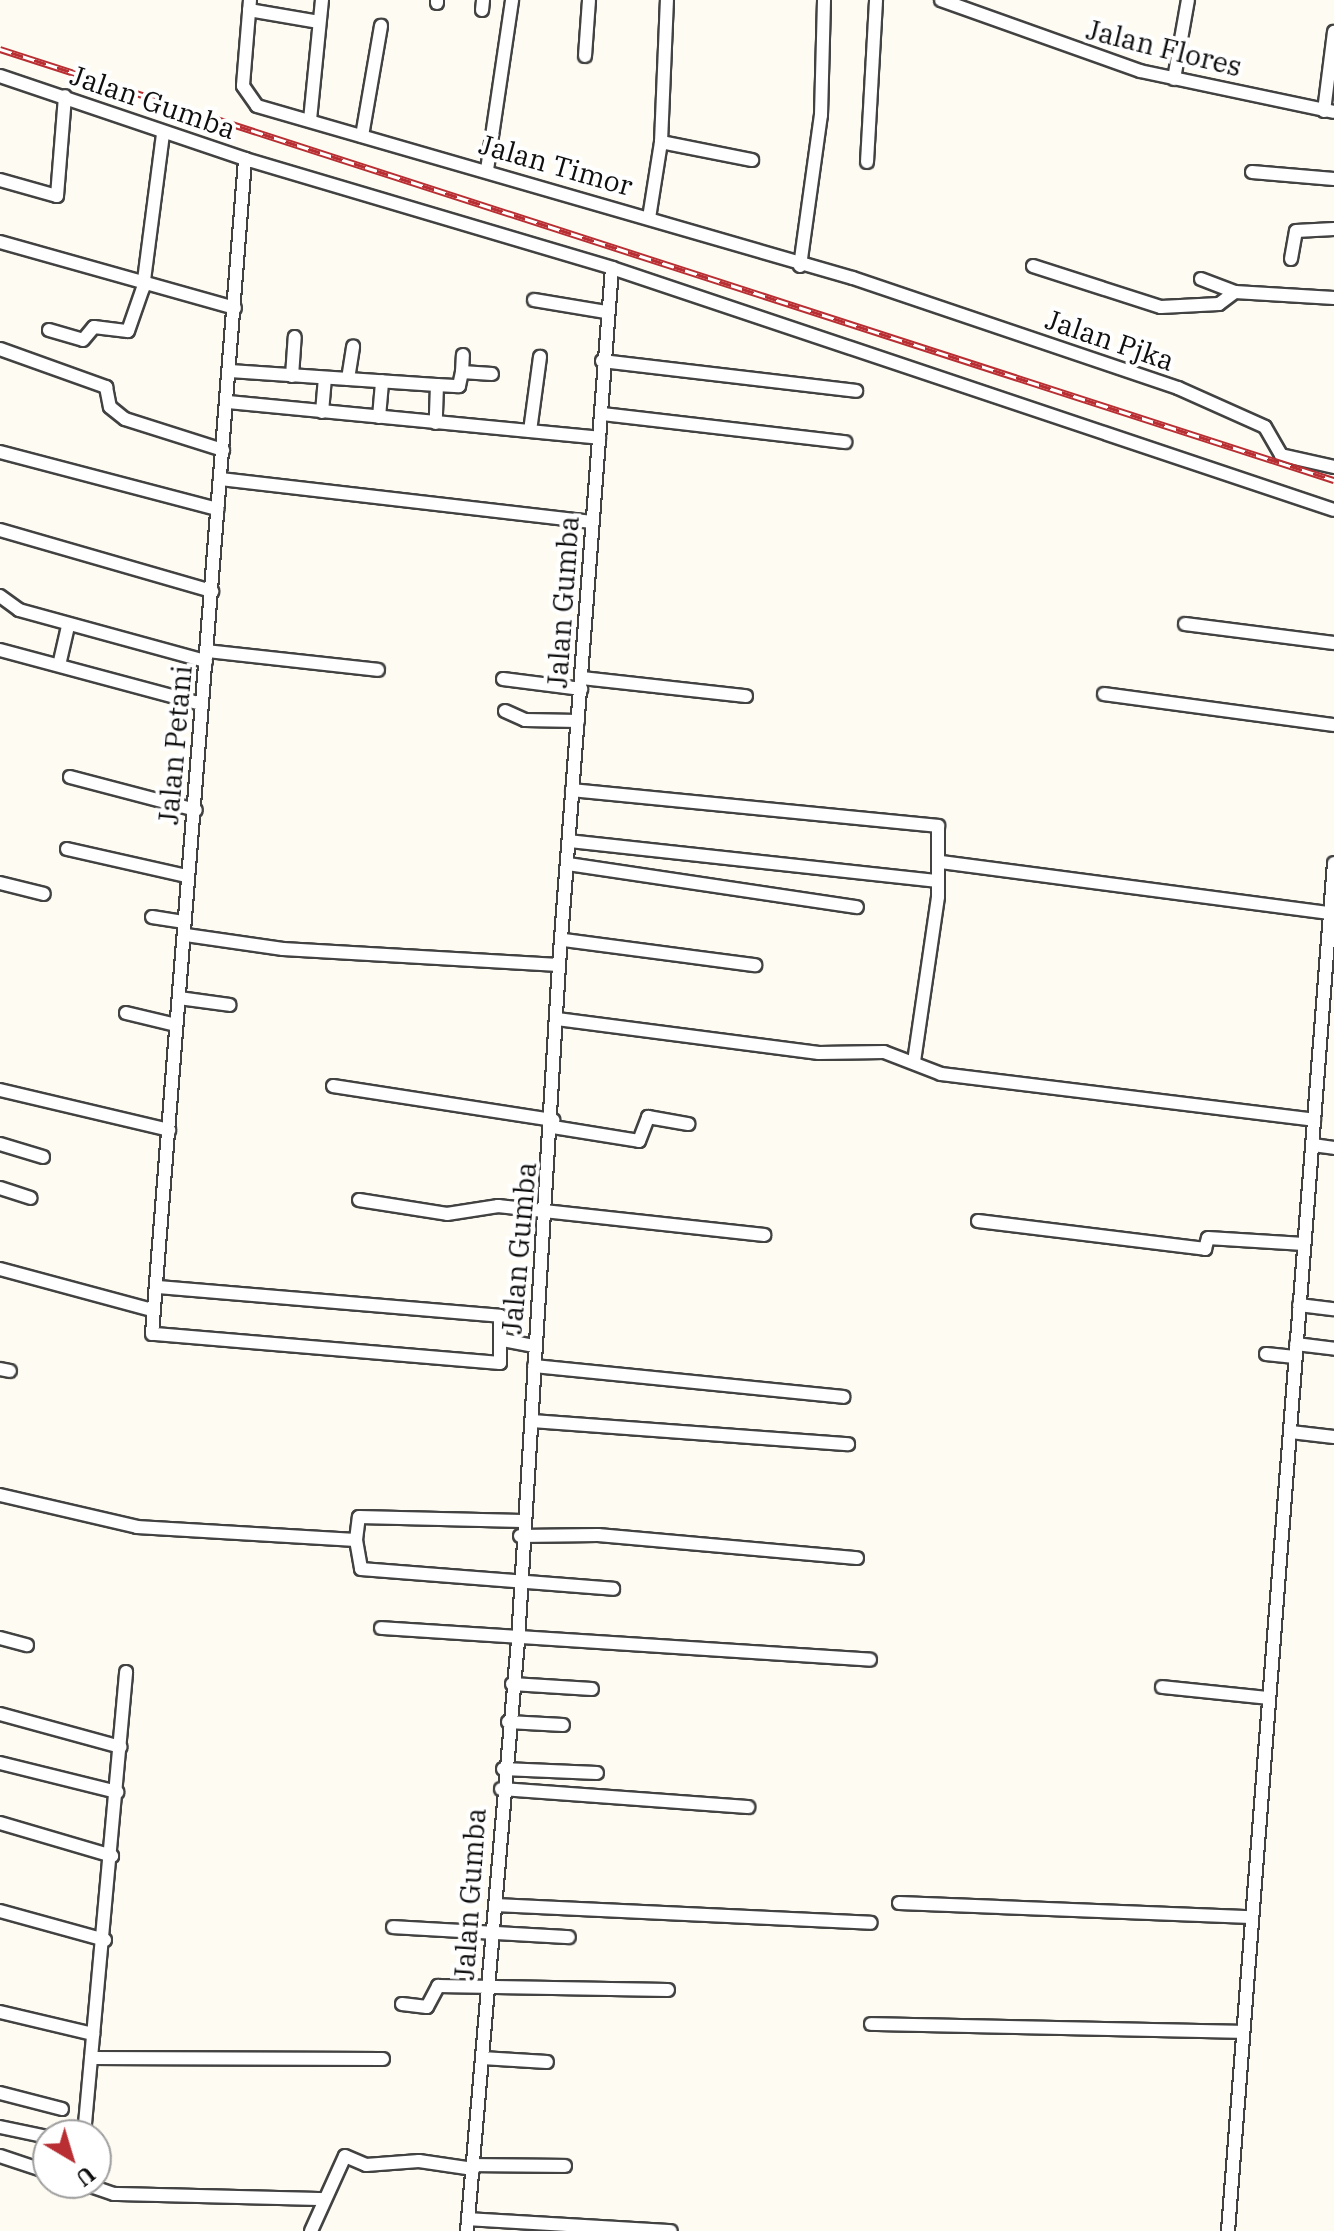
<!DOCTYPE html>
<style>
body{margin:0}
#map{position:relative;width:1334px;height:2231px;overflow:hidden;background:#fefcf2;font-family:"IBM Plex Serif",serif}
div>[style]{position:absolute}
.roads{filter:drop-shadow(2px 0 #424242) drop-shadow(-2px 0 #424242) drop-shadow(0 2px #424242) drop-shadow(0 -2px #424242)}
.minor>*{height:12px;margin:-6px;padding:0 6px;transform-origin:6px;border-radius:6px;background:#fff}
.rail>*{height:7px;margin-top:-3.5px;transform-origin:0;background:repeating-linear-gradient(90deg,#fff 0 12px,#b82e33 0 24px);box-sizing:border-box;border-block:2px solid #b82e33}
span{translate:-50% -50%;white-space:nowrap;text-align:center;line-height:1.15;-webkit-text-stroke:8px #fff;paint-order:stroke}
.street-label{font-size:28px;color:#0f0f0f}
.north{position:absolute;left:32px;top:2119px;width:80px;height:80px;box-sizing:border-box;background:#fff;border:2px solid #9f9f9f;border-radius:50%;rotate:142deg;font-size:22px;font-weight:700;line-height:32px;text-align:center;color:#0f0f0f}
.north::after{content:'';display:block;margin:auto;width:28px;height:36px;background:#b82e33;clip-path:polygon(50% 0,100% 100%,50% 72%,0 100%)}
</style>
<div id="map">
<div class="roads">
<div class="minor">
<div style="left:250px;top:0;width:86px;rotate:94.7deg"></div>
<div style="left:243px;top:86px;width:24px;rotate:55deg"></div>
<div style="left:257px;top:106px;width:620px;rotate:16.1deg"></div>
<div style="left:853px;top:278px;width:343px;rotate:18.7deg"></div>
<div style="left:1178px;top:388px;width:95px;rotate:24.1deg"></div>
<div style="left:1265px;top:427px;width:32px;rotate:60deg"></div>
<div style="left:1281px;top:455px;width:54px;rotate:12.8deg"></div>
<div style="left:941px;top:0;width:211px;rotate:19.6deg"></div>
<div style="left:1140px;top:71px;width:198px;rotate:11.9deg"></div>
<div style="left:437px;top:3px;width:3px;rotate:-90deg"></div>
<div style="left:249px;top:10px;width:71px;rotate:9.7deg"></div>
<div style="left:482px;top:10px;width:10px;rotate:-84deg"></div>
<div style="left:585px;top:56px;width:56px;rotate:-85.9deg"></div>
<div style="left:0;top:76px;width:259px;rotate:18.7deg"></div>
<div style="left:245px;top:159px;width:383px;rotate:16.5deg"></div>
<div style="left:612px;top:268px;width:761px;rotate:18.53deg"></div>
<div style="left:1174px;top:79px;width:80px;rotate:-80deg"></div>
<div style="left:1324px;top:111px;width:80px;rotate:-82.8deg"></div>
<div style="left:310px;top:120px;width:121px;rotate:-84.3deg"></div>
<div style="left:362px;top:136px;width:112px;rotate:-80.2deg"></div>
<div style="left:661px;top:142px;width:93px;rotate:11.2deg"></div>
<div style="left:867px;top:162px;width:162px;rotate:-86.8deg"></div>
<div style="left:487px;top:170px;width:172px;rotate:-81.6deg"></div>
<div style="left:1252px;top:172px;width:82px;rotate:4.9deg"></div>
<div style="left:0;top:180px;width:59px;rotate:15.7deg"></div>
<div style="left:57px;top:196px;width:100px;rotate:-85.4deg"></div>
<div style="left:649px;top:218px;width:77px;rotate:-81deg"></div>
<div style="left:661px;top:142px;width:142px;rotate:-87.6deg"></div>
<div style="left:0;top:242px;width:244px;rotate:15.7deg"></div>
<div style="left:1291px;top:259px;width:28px;rotate:-80deg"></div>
<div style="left:1296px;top:231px;width:38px;rotate:-3deg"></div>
<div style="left:800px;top:266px;width:152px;rotate:-82.1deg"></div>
<div style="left:821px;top:115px;width:115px;rotate:-88.5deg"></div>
<div style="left:1033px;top:266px;width:134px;rotate:17.8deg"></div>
<div style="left:1161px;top:307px;width:58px;rotate:-3deg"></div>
<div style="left:1219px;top:304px;width:20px;rotate:-37deg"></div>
<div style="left:1235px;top:292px;width:99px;rotate:3.5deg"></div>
<div style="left:1201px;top:279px;width:36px;rotate:21deg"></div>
<div style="left:534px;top:300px;width:73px;rotate:9.5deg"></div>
<div style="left:49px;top:330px;width:35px;rotate:16deg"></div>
<div style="left:83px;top:340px;width:17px;rotate:-50deg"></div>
<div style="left:94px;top:327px;width:34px;rotate:7deg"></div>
<div style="left:128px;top:331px;width:46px;rotate:-70.8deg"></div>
<div style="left:143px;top:288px;width:156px;rotate:-82.6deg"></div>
<div style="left:0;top:349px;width:113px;rotate:19.7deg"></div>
<div style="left:106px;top:387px;width:20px;rotate:79deg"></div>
<div style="left:110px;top:407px;width:19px;rotate:39deg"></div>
<div style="left:125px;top:419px;width:103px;rotate:17.6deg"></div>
<div style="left:602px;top:361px;width:256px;rotate:6.7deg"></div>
<div style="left:230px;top:371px;width:207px;rotate:3.9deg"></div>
<div style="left:437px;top:385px;width:38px;rotate:92deg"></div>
<div style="left:462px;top:372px;width:17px;rotate:-87deg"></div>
<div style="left:292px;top:376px;width:39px;rotate:-86deg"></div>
<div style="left:348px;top:379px;width:33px;rotate:-81deg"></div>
<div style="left:437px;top:385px;width:22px;rotate:3deg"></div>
<div style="left:459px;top:386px;width:14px;rotate:-78deg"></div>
<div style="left:462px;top:372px;width:30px;rotate:4deg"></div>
<div style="left:228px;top:402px;width:373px;rotate:5.5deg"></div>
<div style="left:322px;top:412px;width:34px;rotate:-85deg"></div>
<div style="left:602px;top:414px;width:245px;rotate:6.6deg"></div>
<div style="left:379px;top:417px;width:36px;rotate:-85deg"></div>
<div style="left:530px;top:431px;width:75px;rotate:-82.3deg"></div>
<div style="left:0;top:452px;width:225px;rotate:14.7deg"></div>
<div style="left:220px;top:479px;width:375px;rotate:6.6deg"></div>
<div style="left:0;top:530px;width:221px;rotate:16.1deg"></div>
<div style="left:0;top:596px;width:24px;rotate:36deg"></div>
<div style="left:19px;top:610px;width:194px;rotate:15.3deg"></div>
<div style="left:1185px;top:624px;width:150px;rotate:7.3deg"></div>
<div style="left:0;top:650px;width:209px;rotate:15deg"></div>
<div style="left:207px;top:651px;width:172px;rotate:6.3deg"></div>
<div style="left:60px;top:661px;width:37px;rotate:-77deg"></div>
<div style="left:582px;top:678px;width:165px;rotate:6.3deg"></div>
<div style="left:503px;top:679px;width:79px;rotate:7.3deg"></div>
<div style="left:1104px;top:694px;width:232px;rotate:7.7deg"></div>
<div style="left:505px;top:711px;width:22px;rotate:24deg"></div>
<div style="left:525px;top:720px;width:53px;rotate:1.1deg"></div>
<div style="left:70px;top:777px;width:130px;rotate:14.7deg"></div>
<div style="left:572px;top:790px;width:368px;rotate:5.6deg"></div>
<div style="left:938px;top:826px;width:71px;rotate:90deg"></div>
<div style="left:938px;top:897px;width:167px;rotate:98.3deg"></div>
<div style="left:569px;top:841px;width:370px;rotate:6.2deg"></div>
<div style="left:67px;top:849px;width:123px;rotate:12.7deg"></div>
<div style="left:941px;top:862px;width:392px;rotate:7.5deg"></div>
<div style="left:568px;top:864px;width:292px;rotate:8.5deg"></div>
<div style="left:0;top:883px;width:45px;rotate:14deg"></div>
<div style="left:152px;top:917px;width:33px;rotate:9deg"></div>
<div style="left:186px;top:935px;width:98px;rotate:8.2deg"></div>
<div style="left:283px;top:949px;width:276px;rotate:3.3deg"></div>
<div style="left:564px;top:940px;width:193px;rotate:7.5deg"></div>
<div style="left:179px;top:998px;width:51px;rotate:7.8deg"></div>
<div style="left:126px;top:1013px;width:51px;rotate:13.5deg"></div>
<div style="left:557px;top:1019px;width:264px;rotate:7.4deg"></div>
<div style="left:819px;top:1053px;width:65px;rotate:-0.9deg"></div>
<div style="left:884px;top:1052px;width:61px;rotate:21.1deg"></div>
<div style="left:941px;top:1074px;width:376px;rotate:7deg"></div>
<div style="left:333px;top:1086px;width:223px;rotate:8.8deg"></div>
<div style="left:0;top:1090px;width:174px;rotate:13.3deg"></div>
<div style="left:553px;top:1127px;width:87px;rotate:9.2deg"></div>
<div style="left:639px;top:1141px;width:26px;rotate:-69deg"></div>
<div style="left:648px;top:1117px;width:41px;rotate:9.9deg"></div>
<div style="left:0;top:1144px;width:45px;rotate:16.8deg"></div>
<div style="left:1313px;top:1145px;width:21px;rotate:8deg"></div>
<div style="left:0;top:1188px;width:32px;rotate:18deg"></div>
<div style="left:359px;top:1200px;width:89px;rotate:9deg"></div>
<div style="left:447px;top:1214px;width:52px;rotate:-8.9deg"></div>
<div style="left:498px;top:1206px;width:268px;rotate:6.2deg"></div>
<div style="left:978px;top:1221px;width:229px;rotate:7deg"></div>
<div style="left:1205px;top:1249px;width:11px;rotate:-75deg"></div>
<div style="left:1208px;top:1238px;width:96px;rotate:3.6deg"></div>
<div style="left:0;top:1269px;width:157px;rotate:15.1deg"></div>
<div style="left:158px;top:1287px;width:343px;rotate:4.8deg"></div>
<div style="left:500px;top:1316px;width:47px;rotate:90deg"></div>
<div style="left:500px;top:1363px;width:349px;rotate:-175.2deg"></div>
<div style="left:152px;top:1334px;width:1179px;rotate:-85.47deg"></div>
<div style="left:1299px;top:1305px;width:35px;rotate:7deg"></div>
<div style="left:503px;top:1340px;width:32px;rotate:11deg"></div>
<div style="left:1296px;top:1344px;width:38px;rotate:7deg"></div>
<div style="left:1266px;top:1354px;width:29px;rotate:6deg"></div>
<div style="left:534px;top:1366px;width:311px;rotate:5.7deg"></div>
<div style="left:0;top:1369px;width:10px;rotate:11deg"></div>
<div style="left:532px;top:1421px;width:317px;rotate:4.2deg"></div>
<div style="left:1291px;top:1432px;width:43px;rotate:6.6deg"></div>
<div style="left:0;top:1495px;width:141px;rotate:13.1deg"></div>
<div style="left:137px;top:1527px;width:219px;rotate:3.4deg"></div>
<div style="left:356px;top:1540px;width:29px;rotate:80deg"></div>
<div style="left:361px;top:1569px;width:253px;rotate:4.5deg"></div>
<div style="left:520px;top:1536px;width:78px;rotate:-0.7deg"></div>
<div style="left:598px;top:1535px;width:260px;rotate:5.1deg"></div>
<div style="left:356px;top:1540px;width:23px;rotate:-83deg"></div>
<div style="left:359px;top:1517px;width:163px;rotate:1.4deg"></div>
<div style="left:381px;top:1628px;width:490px;rotate:3.7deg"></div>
<div style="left:0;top:1638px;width:28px;rotate:15deg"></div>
<div style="left:512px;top:1684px;width:80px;rotate:3.6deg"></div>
<div style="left:1162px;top:1687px;width:107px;rotate:5.9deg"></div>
<div style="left:0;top:1714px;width:125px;rotate:15.3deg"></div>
<div style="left:508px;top:1722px;width:55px;rotate:3.1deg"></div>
<div style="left:0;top:1763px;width:121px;rotate:13.9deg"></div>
<div style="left:503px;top:1769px;width:94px;rotate:2.4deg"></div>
<div style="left:501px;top:1789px;width:248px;rotate:4.2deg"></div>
<div style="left:0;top:1823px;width:117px;rotate:16.4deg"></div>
<div style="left:899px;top:1903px;width:352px;rotate:2.3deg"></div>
<div style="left:495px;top:1905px;width:376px;rotate:2.7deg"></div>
<div style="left:0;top:1911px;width:109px;rotate:15.4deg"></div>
<div style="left:393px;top:1927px;width:176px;rotate:3.3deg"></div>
<div style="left:402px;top:2004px;width:25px;rotate:7deg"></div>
<div style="left:427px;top:2007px;width:24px;rotate:-62deg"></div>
<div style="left:438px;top:1986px;width:230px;rotate:1deg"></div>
<div style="left:0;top:2012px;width:96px;rotate:13.3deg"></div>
<div style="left:871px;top:2024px;width:371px;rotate:1.2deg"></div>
<div style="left:91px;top:2058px;width:292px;rotate:0.2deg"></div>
<div style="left:482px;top:2058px;width:65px;rotate:3.5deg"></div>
<div style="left:0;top:2093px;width:64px;rotate:14.5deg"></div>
<div style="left:0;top:2127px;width:49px;rotate:11.8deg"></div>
<div style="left:84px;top:2135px;width:465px;rotate:-84.8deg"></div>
<div style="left:0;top:2156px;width:51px;rotate:18.4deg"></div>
<div style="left:473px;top:2165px;width:92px;rotate:0.6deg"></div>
<div style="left:82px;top:2183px;width:34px;rotate:19deg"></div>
<div style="left:114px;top:2194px;width:209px;rotate:1.4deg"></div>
<div style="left:468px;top:2219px;width:203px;rotate:3.4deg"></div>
<div style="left:311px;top:2231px;width:82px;rotate:-65.6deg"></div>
<div style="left:345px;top:2156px;width:23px;rotate:23deg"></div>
<div style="left:366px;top:2165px;width:53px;rotate:-4.3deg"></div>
<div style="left:419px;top:2161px;width:55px;rotate:8.4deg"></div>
<div style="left:467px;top:2231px;width:592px;rotate:-85.06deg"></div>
<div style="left:518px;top:1641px;width:677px;rotate:-86.53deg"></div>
<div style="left:559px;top:965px;width:699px;rotate:-85.65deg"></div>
<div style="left:1228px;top:2231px;width:1372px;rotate:-85.57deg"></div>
</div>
</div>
<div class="rail">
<div style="left:0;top:49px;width:1402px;rotate:17.91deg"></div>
</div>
<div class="street-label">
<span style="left:1164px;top:48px;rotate:14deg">Jalan Flores</span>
<span style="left:153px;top:102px;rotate:19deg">Jalan Gumba</span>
<span style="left:556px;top:165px;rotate:16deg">Jalan Timor</span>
<span style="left:1110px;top:340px;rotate:19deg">Jalan Pjka</span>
<span style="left:563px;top:602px;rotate:-86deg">Jalan Gumba</span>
<span style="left:175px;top:745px;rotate:-85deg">Jalan Petani</span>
<span style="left:519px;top:1248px;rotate:-85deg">Jalan Gumba</span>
<span style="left:470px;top:1894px;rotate:-86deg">Jalan Gumba</span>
</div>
<div class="north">U</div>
</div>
